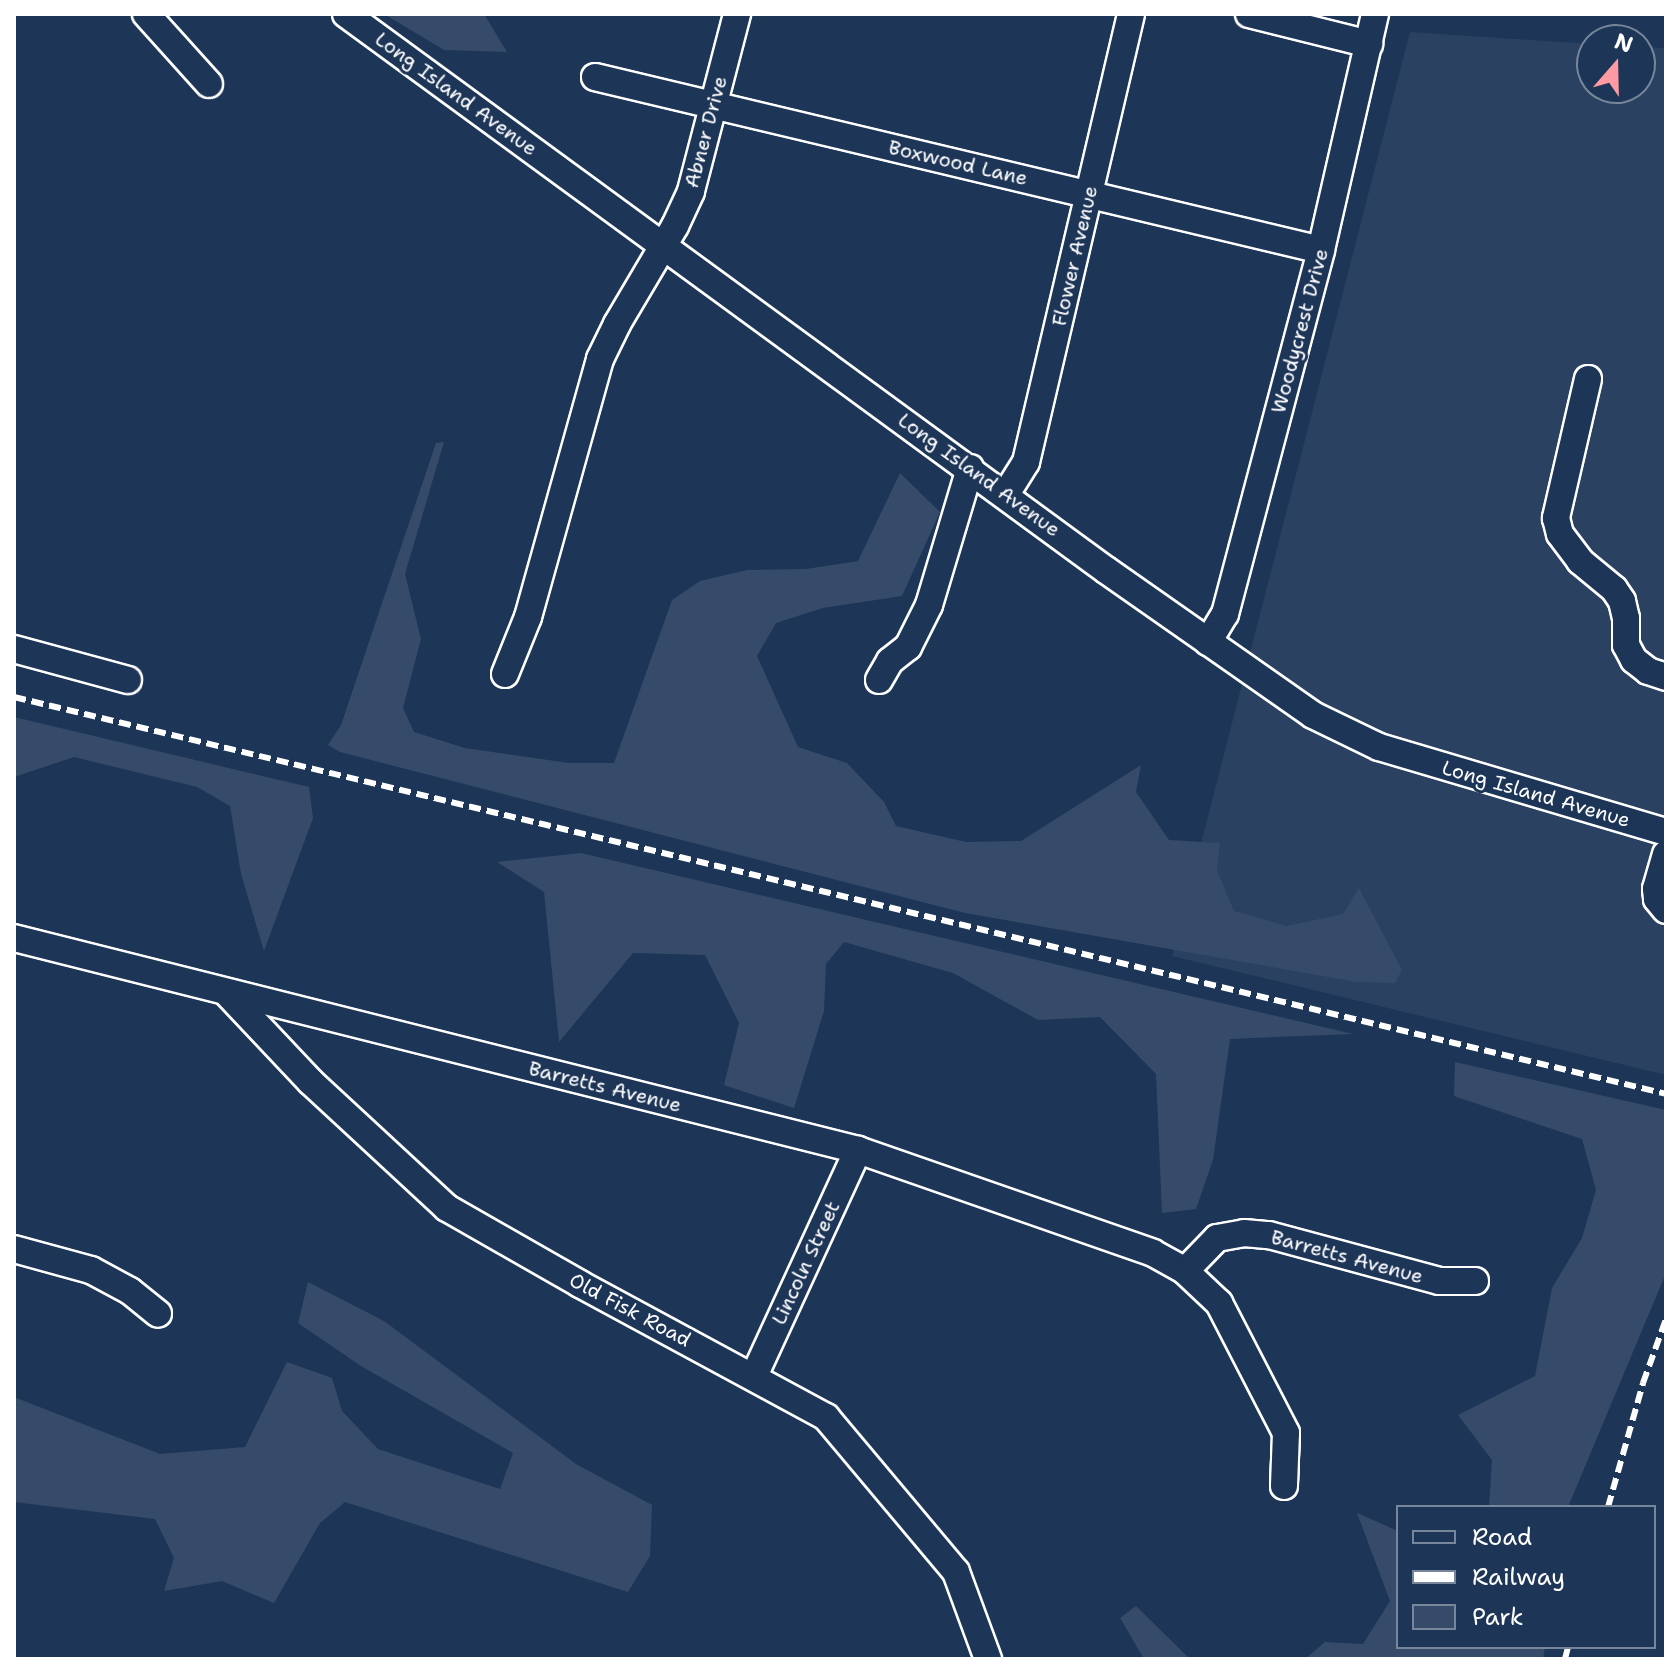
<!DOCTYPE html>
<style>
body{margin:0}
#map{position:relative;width:1680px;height:1673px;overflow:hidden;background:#1d3557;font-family:"Shantell Sans",sans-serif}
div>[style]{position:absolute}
.built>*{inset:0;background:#2a4161}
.green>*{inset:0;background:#364b69}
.roads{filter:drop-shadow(2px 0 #fff) drop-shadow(-2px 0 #fff) drop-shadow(0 2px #fff) drop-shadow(0 -2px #fff)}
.minor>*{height:26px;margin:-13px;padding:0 13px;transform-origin:13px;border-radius:13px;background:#1d3557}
.rail>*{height:6px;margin-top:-3px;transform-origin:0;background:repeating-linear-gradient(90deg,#fff 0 12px,transparent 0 18px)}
span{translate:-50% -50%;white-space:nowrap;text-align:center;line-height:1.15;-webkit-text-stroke:6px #1d3557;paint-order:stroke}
.street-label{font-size:20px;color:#fff}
.frame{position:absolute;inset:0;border:16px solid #fff;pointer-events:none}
.legend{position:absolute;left:1396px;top:1505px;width:260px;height:144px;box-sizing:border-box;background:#1d3557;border:2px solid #77869a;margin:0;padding:10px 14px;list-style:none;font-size:24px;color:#fff}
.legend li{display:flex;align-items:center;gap:16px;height:40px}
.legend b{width:40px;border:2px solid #77869a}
.north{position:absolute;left:1576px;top:24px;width:80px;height:80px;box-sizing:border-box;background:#1d3557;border:2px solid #77869a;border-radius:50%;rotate:20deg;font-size:22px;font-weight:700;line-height:32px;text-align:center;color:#fff}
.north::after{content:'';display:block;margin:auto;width:28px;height:36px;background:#ff9aa2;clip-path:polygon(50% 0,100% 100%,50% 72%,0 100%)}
</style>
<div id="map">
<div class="built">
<div style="clip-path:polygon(1410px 32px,1592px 44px,1592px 88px,1640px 88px,1640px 47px,1666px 48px,1666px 1075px,1172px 956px)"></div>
</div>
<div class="green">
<div style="clip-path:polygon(384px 14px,484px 14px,507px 52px,444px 50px)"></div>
<div style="clip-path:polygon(444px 442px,405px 574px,421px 639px,403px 708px,414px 732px,465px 748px,569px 763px,614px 763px,672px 600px,700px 581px,747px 570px,806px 569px,858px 561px,900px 473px,940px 512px,902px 596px,823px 608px,776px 623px,757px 656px,798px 747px,847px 763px,884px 802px,896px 826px,966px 842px,1021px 841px,1141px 765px,1136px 792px,1169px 840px,1220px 843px,1217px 871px,1234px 911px,1287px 926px,1343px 914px,1359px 888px,1402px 970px,1395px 983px,1357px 982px,965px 913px,340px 752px,328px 745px,341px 725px,436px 443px)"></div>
<div style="clip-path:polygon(14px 717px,309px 787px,313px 818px,264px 951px,241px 874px,230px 806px,197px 787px,74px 757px,14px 777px)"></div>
<div style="clip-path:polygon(581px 853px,1353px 1034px,1230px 1039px,1213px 1160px,1196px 1209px,1162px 1213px,1156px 1074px,1100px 1017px,1038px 1020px,953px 973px,844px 942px,826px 964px,824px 1011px,794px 1108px,724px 1085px,739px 1023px,705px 955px,633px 953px,559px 1042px,544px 892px,497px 862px)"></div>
<div style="clip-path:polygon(1455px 1062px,1666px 1110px,1666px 1273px,1568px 1507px,1489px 1507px,1492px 1460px,1458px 1415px,1535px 1376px,1552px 1288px,1582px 1238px,1596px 1190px,1582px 1139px,1454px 1096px)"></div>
<div style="clip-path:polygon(308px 1282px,384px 1321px,576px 1464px,652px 1505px,650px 1556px,628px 1592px,345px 1502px,320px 1523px,274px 1603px,222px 1581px,164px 1591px,174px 1558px,155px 1519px,14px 1502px,14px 1397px,160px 1454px,245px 1447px,287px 1362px,332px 1378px,342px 1411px,378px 1449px,500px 1489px,513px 1453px,361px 1366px,298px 1323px)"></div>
<div style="clip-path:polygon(1357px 1513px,1398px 1531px,1398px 1647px,1545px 1647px,1543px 1659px,1305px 1659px,1325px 1642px,1363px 1644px,1390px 1601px)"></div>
<div style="clip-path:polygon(1136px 1606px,1190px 1659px,1144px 1659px,1120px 1618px)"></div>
</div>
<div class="roads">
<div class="minor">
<div style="left:146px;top:14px;width:94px;rotate:48deg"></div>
<div style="left:346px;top:14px;width:942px;rotate:36.19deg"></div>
<div style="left:1106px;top:570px;width:253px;rotate:35deg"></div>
<div style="left:1313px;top:715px;width:73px;rotate:25.9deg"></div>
<div style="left:1379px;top:747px;width:299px;rotate:16.5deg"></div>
<div style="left:1249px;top:14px;width:124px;rotate:14deg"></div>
<div style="left:595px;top:77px;width:746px;rotate:13.4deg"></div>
<div style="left:1588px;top:379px;width:143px;rotate:103deg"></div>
<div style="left:1556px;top:518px;width:16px;rotate:76deg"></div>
<div style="left:1560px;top:534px;width:34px;rotate:53deg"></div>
<div style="left:1580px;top:561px;width:44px;rotate:39.5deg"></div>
<div style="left:1614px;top:589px;width:14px;rotate:56deg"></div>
<div style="left:1622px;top:601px;width:17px;rotate:77deg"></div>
<div style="left:1626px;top:618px;width:27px;rotate:90deg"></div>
<div style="left:1626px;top:645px;width:17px;rotate:62deg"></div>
<div style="left:1634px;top:660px;width:18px;rotate:38deg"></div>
<div style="left:1648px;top:671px;width:19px;rotate:18deg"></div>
<div style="left:1006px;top:494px;width:38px;rotate:-58deg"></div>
<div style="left:1026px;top:462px;width:460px;rotate:-76.8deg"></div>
<div style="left:1208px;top:642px;width:33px;rotate:-59deg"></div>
<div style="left:1225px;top:614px;width:376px;rotate:-75.2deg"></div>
<div style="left:1321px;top:250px;width:242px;rotate:-77.1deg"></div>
<div style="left:14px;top:649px;width:118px;rotate:15.2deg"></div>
<div style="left:505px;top:674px;width:61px;rotate:-68deg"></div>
<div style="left:528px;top:617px;width:268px;rotate:-74.4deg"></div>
<div style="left:600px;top:359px;width:39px;rotate:-64deg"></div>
<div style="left:617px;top:324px;width:114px;rotate:-59.4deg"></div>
<div style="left:675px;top:226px;width:38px;rotate:-65deg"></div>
<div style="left:691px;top:191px;width:183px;rotate:-75.4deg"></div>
<div style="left:879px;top:680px;width:22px;rotate:-60deg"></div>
<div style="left:890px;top:661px;width:23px;rotate:-38deg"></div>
<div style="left:908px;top:647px;width:47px;rotate:-63.4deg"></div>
<div style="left:929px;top:605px;width:143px;rotate:-73.3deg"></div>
<div style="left:1666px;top:854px;width:36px;rotate:106deg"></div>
<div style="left:1656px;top:889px;width:10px;rotate:84deg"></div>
<div style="left:1657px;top:899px;width:14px;rotate:51deg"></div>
<div style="left:14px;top:938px;width:870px;rotate:14.1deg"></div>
<div style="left:858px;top:1150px;width:312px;rotate:19.2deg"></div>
<div style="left:1153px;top:1253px;width:37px;rotate:29deg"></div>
<div style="left:1185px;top:1271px;width:47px;rotate:43.3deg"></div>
<div style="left:1219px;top:1303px;width:146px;rotate:62.7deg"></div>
<div style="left:1286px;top:1433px;width:53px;rotate:92.2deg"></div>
<div style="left:227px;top:993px;width:122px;rotate:46.7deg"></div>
<div style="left:311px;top:1082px;width:185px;rotate:42.8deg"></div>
<div style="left:447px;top:1208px;width:153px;rotate:29.7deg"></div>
<div style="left:580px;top:1284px;width:280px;rotate:28.4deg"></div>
<div style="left:826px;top:1417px;width:202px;rotate:50deg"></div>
<div style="left:956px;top:1572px;width:93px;rotate:69.8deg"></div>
<div style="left:14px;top:1249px;width:80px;rotate:15.3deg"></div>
<div style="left:91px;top:1270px;width:44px;rotate:28.3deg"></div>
<div style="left:130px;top:1291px;width:36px;rotate:39deg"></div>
<div style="left:1185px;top:1271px;width:46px;rotate:-45.9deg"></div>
<div style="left:1217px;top:1238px;width:27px;rotate:-10deg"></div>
<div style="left:1244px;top:1233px;width:25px;rotate:5deg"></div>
<div style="left:1269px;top:1235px;width:176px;rotate:15.1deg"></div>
<div style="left:1439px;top:1281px;width:36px"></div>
<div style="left:754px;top:1376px;width:249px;rotate:-65.3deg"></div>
</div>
</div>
<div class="rail">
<div style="left:14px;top:697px;width:1699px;rotate:13.51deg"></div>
<div style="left:1608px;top:1507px;width:129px;rotate:-74.2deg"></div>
<div style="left:1643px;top:1383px;width:68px;rotate:-70.2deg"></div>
<div style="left:1565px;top:1659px;width:12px;rotate:-76deg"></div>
</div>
<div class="street-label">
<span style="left:456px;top:94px;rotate:36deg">Long Island Avenue</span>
<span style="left:706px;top:132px;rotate:-75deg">Abner Drive</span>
<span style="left:958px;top:163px;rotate:13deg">Boxwood Lane</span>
<span style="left:1075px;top:256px;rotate:-77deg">Flower Avenue</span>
<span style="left:1300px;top:331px;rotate:-75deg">Woodycrest Drive</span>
<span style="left:979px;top:475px;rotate:36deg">Long Island Avenue</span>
<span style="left:1536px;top:794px;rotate:16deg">Long Island Avenue</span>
<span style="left:605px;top:1087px;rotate:14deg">Barretts Avenue</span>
<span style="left:1347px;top:1257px;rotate:15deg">Barretts Avenue</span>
<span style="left:806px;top:1263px;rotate:-65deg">Lincoln Street</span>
<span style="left:630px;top:1310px;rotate:28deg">Old Fisk Road</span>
</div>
<div class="frame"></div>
<ul class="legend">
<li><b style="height:10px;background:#1d3557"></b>Road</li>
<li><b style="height:10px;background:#fff"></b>Railway</li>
<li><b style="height:22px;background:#364b69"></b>Park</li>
</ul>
<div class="north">N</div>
</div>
